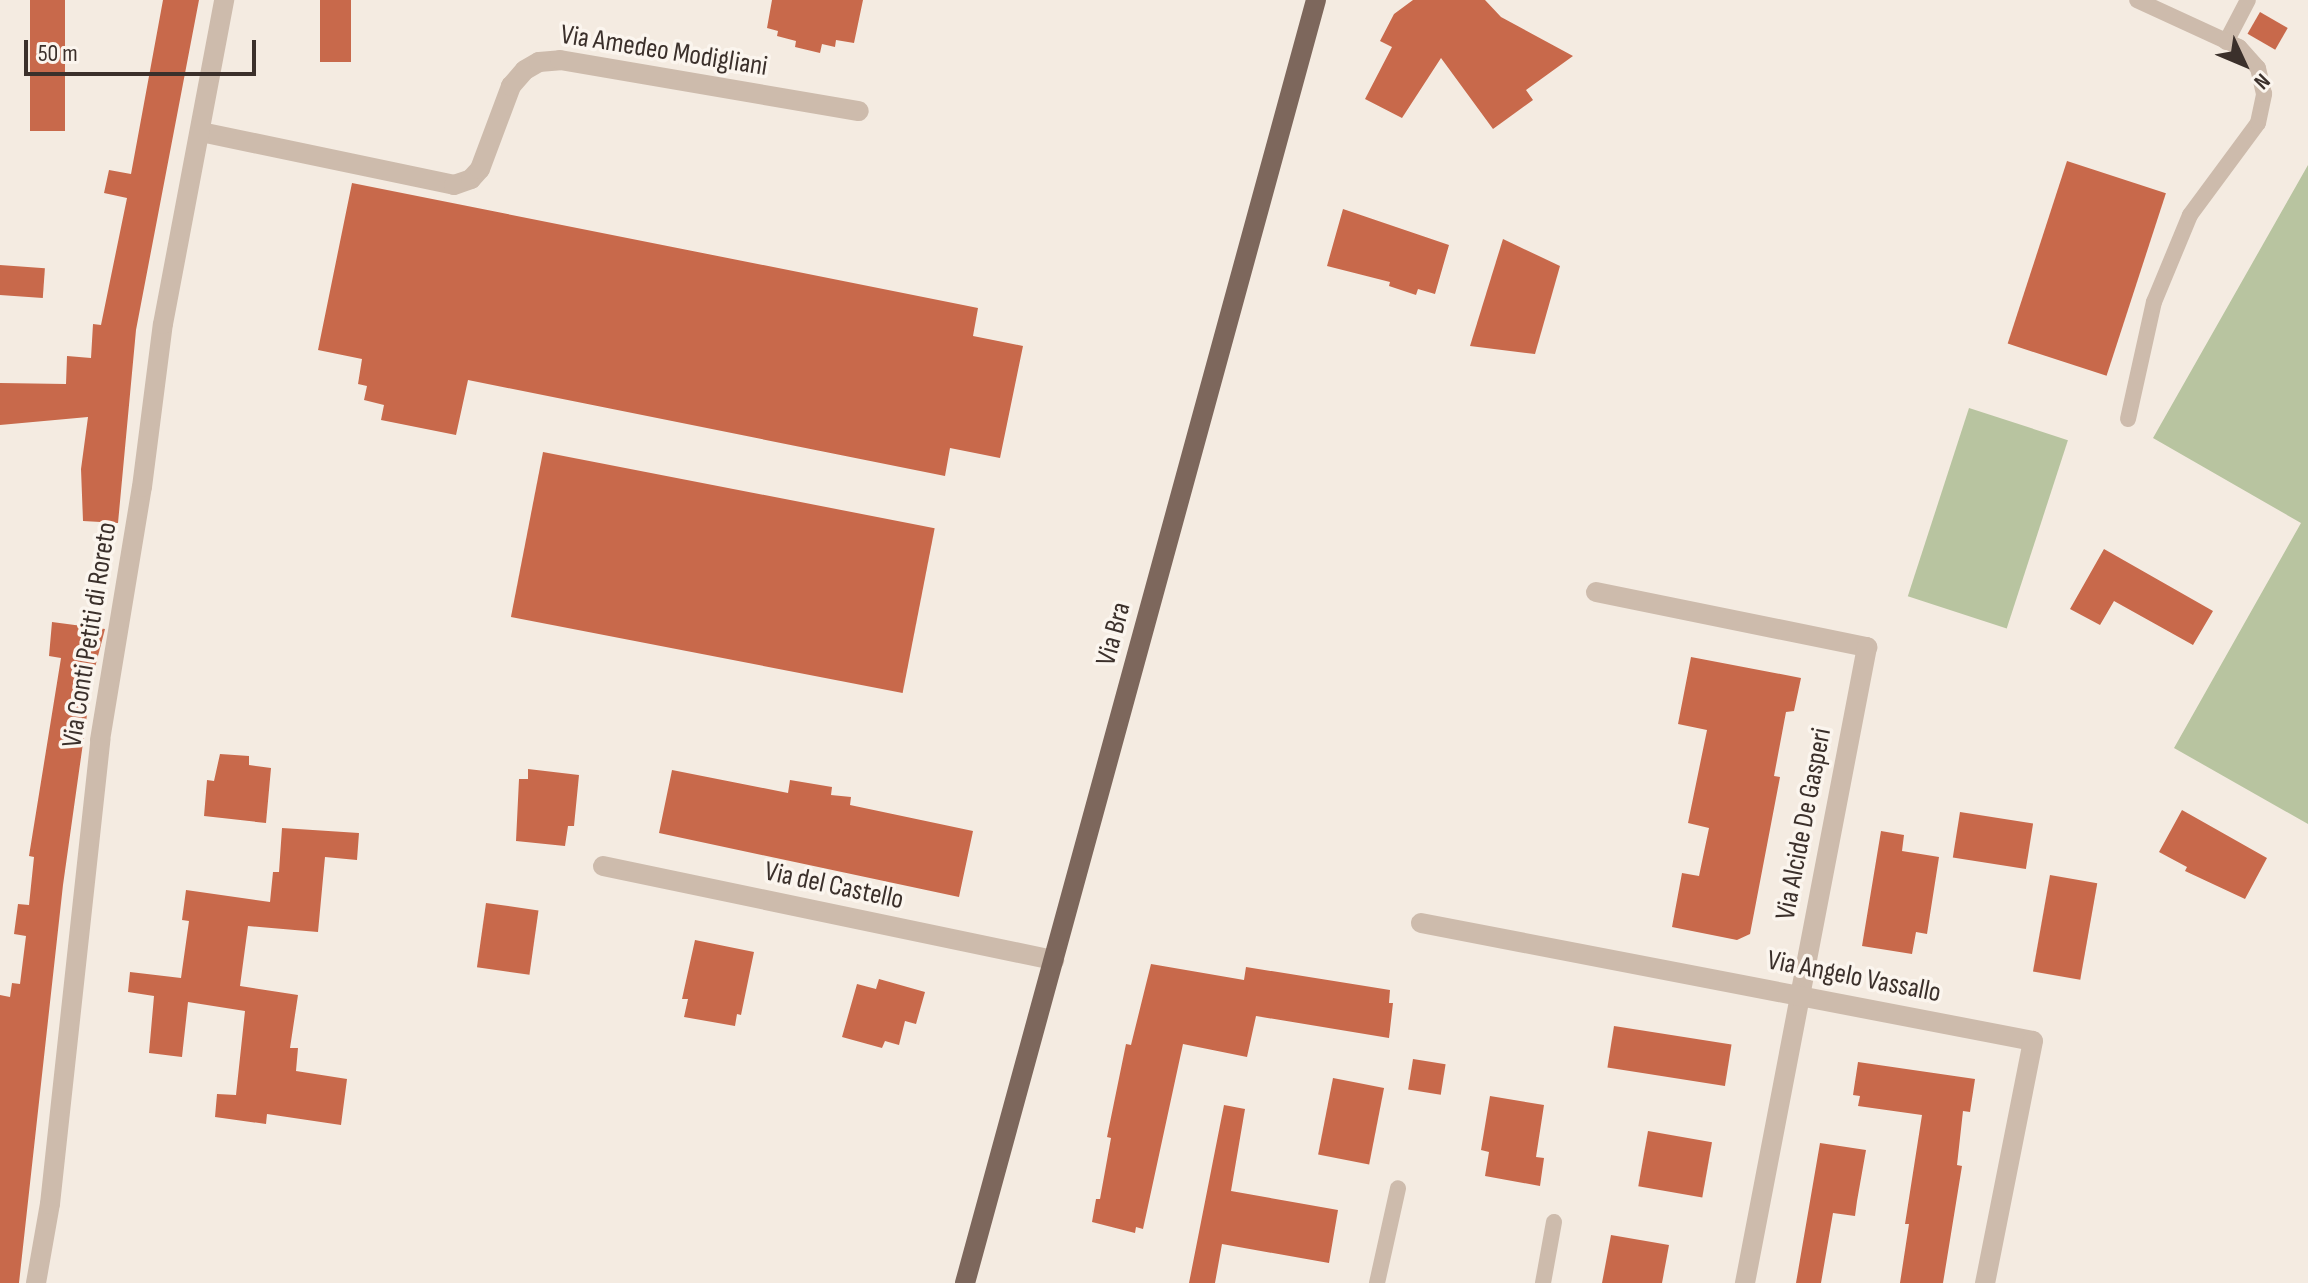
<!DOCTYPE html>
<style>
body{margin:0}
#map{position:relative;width:2308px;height:1283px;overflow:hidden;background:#f4ebe1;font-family:"Sofia Sans Condensed",sans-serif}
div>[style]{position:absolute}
.green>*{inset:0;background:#b8c4a0;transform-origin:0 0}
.building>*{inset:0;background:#c8694b;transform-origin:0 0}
.lane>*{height:16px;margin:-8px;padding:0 8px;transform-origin:8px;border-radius:8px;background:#cdbbac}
.street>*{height:20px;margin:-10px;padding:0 10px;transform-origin:10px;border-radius:10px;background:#cdbbac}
.primary>*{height:20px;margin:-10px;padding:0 10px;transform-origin:10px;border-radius:10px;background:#7d675c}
span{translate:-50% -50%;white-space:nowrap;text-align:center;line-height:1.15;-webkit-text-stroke:7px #fbf5ee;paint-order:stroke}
.street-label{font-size:28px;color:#3b302b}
.north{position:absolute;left:2204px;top:24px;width:80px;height:80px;-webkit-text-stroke:6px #fbf5ee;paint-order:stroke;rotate:134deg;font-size:22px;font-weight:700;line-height:32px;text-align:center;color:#3b302b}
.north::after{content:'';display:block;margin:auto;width:28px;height:36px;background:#3b302b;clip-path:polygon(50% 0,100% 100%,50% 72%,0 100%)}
.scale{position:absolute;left:24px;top:40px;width:232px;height:36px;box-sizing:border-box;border:4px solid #3b302b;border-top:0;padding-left:10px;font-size:24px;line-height:28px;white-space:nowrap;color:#3b302b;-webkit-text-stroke:6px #fbf5ee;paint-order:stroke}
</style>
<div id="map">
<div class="green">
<div style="clip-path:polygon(2308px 165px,2308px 824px,2174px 748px,2301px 523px,2153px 438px)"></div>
<div style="left:1969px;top:408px;width:104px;height:198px;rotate:18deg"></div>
</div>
<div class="building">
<div style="left:30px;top:0;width:35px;height:131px"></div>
<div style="clip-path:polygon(163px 0,199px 0,136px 330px,118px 523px,83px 521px,81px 469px,88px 417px,0 425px,0 383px,66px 384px,67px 356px,91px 358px,93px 324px,101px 325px,127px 198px,104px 193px,109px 170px,131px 174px)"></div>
<div style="left:320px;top:0;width:31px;height:62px"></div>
<div style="clip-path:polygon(772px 0,863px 0,854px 43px,836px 40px,835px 47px,822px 44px,820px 53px,795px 47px,796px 41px,777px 36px,778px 31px,767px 28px)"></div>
<div style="clip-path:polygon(1413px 0,1485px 0,1501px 17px,1573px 56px,1526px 90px,1533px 100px,1493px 129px,1441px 58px,1402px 118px,1365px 99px,1392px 47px,1380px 41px,1394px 14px)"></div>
<div style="left:2260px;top:12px;width:32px;height:25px;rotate:30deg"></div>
<div style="left:2067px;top:161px;width:104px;height:192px;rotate:18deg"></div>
<div style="clip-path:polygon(352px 183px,978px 308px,973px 336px,1023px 346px,1000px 458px,950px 448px,945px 476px,468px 380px,456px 435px,381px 420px,384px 405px,364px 400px,367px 386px,358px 384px,362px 359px,318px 350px)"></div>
<div style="clip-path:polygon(1343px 209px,1449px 245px,1435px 294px,1418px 289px,1416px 295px,1389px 286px,1390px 282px,1327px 266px)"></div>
<div style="clip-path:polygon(1503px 239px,1560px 266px,1535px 354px,1470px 346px)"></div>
<div style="left:0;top:265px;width:45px;height:30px;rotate:4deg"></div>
<div style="left:543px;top:452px;width:399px;height:168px;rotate:11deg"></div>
<div style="clip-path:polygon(2104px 549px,2213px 611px,2193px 645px,2114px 601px,2100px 625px,2070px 609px)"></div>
<div style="clip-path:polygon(52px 622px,105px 629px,92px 679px,63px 885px,19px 1283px,0 1283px,0 995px,10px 997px,12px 983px,20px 984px,26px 936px,14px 934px,18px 904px,29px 905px,34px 857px,29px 856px,61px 658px,49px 656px)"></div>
<div style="clip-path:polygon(1691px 657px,1801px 678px,1794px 711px,1786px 712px,1774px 776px,1780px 777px,1750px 934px,1737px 940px,1672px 927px,1682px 873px,1699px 876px,1709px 828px,1688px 823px,1707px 730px,1678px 724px)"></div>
<div style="clip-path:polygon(220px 754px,249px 756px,249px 765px,271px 768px,266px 823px,204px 816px,207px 780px,214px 781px)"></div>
<div style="clip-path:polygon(528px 769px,579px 775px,574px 826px,568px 826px,565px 846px,516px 841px,519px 779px,528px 779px)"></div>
<div style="clip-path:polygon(672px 770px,788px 793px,790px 780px,832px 787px,831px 795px,851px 797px,850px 805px,973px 831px,959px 897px,659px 833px)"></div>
<div style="clip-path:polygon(2182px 810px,2267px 858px,2245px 899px,2185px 871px,2187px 867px,2159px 852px)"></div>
<div style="left:1960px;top:812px;width:74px;height:46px;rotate:9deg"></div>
<div style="clip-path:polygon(282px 828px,359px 833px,357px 860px,325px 857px,318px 932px,248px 926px,240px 986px,298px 995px,290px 1048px,298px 1048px,296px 1071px,347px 1079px,341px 1125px,267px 1114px,266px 1124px,215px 1117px,217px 1094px,236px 1095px,245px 1011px,188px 1002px,182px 1057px,149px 1053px,154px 996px,128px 992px,130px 972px,181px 978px,189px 921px,182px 920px,186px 890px,270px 902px,273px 872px,279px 872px)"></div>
<div style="clip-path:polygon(1881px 831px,1904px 835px,1902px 851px,1939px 857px,1927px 934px,1916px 932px,1912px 954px,1862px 946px)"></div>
<div style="left:2050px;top:875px;width:48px;height:98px;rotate:10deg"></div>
<div style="left:486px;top:903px;width:53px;height:65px;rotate:8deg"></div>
<div style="clip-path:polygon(695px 940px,754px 952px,741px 1015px,737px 1014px,735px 1026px,684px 1017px,688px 999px,682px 999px)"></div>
<div style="clip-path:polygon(1151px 964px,1244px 980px,1246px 967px,1390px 990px,1389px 1003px,1393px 1003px,1389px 1038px,1256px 1016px,1247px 1057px,1183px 1044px,1143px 1229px,1136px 1227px,1135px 1233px,1092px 1222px,1096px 1199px,1100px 1199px,1111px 1138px,1107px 1137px,1126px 1044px,1131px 1045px)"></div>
<div style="clip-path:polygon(879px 979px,925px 992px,916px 1024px,905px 1021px,899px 1045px,885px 1041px,882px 1048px,842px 1037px,857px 984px,876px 989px)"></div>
<div style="left:1614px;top:1026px;width:119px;height:42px;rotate:9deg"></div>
<div style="left:1413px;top:1059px;width:33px;height:31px;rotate:9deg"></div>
<div style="clip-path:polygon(1858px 1062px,1975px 1079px,1970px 1112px,1963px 1111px,1957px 1165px,1962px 1166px,1943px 1283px,1900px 1283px,1909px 1224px,1905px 1224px,1922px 1115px,1858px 1106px,1860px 1096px,1853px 1095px)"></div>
<div style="left:1333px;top:1078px;width:52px;height:78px;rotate:11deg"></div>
<div style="clip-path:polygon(1490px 1096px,1544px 1105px,1536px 1157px,1544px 1158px,1540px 1186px,1485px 1176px,1489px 1152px,1481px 1150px)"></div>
<div style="clip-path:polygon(1224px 1105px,1245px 1109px,1231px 1191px,1338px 1210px,1329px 1263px,1222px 1244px,1215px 1283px,1189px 1283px)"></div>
<div style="left:1648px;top:1131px;width:65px;height:56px;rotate:10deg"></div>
<div style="clip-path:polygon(1820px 1143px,1866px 1150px,1857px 1201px,1855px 1216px,1833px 1213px,1821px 1283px,1796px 1283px)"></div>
<div style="clip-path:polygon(1611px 1235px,1669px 1245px,1662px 1283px,1602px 1283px)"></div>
</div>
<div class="lane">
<div style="left:2226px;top:42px;width:47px;rotate:-62.4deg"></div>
<div style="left:2128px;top:419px;width:120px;rotate:-77.5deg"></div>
<div style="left:2154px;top:302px;width:94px;rotate:-67.5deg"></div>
<div style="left:2190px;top:215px;width:114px;rotate:-53.5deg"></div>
<div style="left:2258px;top:123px;width:30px;rotate:-78deg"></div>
<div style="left:2264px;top:94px;width:27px;rotate:-103deg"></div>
<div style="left:2258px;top:68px;width:28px;rotate:-132deg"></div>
<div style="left:2239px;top:47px;width:112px;rotate:-155.3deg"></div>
<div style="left:1377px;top:1283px;width:97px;rotate:-77.5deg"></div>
<div style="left:1543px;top:1283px;width:62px;rotate:-79.8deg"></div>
</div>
<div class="street">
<div style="left:201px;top:132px;width:258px;rotate:11.8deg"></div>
<div style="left:454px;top:185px;width:18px;rotate:-19deg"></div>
<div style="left:471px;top:179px;width:13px;rotate:-48deg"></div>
<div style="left:480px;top:169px;width:89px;rotate:-69.5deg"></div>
<div style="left:511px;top:86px;width:21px;rotate:-49deg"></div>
<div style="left:525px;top:70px;width:16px;rotate:-30deg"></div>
<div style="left:539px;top:62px;width:21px;rotate:-5deg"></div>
<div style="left:560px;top:60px;width:303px;rotate:9.7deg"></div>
<div style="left:1596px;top:592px;width:277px;rotate:11.5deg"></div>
<div style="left:1867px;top:647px;width:648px;rotate:100.86deg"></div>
<div style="left:603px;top:866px;width:461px;rotate:11.8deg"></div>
<div style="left:1421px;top:923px;width:623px;rotate:10.91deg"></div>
<div style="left:2033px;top:1041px;width:247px;rotate:101.2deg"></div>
<div style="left:36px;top:1283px;width:80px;rotate:-80deg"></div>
<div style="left:50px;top:1204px;width:467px;rotate:-83.8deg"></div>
<div style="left:100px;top:740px;width:256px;rotate:-80.6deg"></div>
<div style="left:142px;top:487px;width:164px;rotate:-82.7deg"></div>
<div style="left:163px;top:324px;width:330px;rotate:-79.3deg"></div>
</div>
<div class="primary">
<div style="left:965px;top:1283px;width:1330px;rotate:-74.7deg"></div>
</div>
<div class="street-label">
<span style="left:664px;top:51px;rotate:9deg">Via Amedeo Modigliani</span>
<span style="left:1114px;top:634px;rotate:-75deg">Via Bra</span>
<span style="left:90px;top:635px;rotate:-81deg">Via Conti Petiti di Roreto</span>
<span style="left:1804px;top:824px;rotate:-79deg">Via Alcide De Gasperi</span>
<span style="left:834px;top:886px;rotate:12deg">Via del Castello</span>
<span style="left:1854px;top:977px;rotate:11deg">Via Angelo Vassallo</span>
</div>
<div class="north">N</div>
<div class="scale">50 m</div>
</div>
